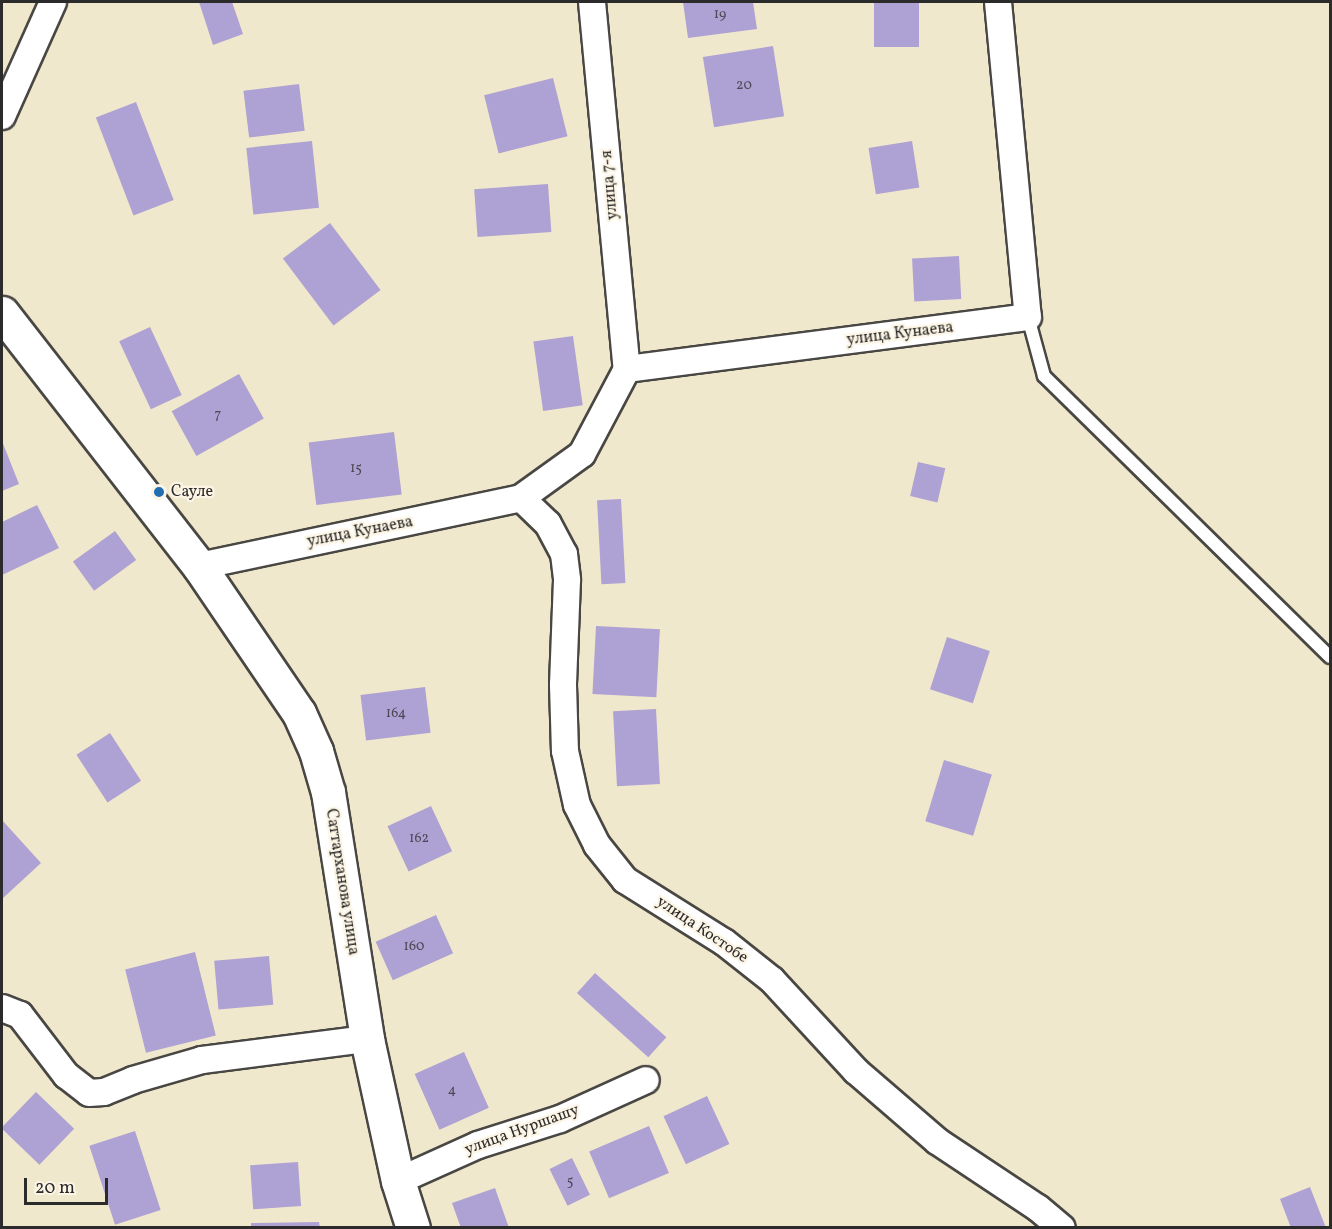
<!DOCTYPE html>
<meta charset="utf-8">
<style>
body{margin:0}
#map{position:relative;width:1332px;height:1229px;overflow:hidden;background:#f0e8cc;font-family:Vollkorn,serif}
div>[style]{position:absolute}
.building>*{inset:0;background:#aea1d3;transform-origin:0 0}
.roads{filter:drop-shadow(2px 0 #494743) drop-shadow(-2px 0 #494743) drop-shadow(0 2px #494743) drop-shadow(0 -2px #494743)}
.lane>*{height:12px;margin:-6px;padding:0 6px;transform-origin:6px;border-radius:6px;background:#fff}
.street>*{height:26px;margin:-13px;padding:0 13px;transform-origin:13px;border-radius:13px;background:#fff}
.secondary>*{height:33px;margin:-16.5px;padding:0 16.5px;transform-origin:16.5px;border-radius:16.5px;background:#fff}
.dots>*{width:16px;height:16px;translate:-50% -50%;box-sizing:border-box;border:3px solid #fcf5e5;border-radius:50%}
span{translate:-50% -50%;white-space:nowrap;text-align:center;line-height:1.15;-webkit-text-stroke:4.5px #fcf5e5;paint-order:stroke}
.number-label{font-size:14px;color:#4c4855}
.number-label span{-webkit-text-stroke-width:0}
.street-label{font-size:16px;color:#2b2b2b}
.poi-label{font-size:16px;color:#2b2b2b}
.left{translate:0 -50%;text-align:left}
.frame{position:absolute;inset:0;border:3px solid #2b2b2b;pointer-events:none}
.scale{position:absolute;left:24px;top:1178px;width:84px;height:27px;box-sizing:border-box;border:3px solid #2b2b2b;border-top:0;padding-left:8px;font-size:18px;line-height:21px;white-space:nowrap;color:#2b2b2b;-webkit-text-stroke:4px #fcf5e5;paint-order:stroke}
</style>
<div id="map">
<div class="building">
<div style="clip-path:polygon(199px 2px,232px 2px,243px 34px,213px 45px)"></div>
<div style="clip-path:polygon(683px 2px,753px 2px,757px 29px,688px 38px)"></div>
<div style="left:874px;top:2px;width:45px;height:45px"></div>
<div style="left:773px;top:46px;width:71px;height:71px;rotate:81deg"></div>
<div style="left:553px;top:78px;width:60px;height:71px;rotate:76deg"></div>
<div style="left:299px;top:84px;width:47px;height:56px;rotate:83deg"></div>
<div style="left:136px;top:102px;width:105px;height:43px;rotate:69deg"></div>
<div style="left:312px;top:141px;width:67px;height:66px;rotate:84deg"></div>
<div style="left:912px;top:141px;width:47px;height:44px;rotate:81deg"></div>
<div style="left:548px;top:184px;width:48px;height:74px;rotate:86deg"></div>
<div style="left:330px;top:223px;width:84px;height:59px;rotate:53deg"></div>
<div style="left:959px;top:256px;width:43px;height:47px;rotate:87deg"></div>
<div style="left:150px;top:327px;width:75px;height:34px;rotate:65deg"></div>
<div style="left:573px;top:336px;width:70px;height:40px;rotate:82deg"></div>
<div style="left:239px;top:374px;width:51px;height:77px;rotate:61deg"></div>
<div style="left:394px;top:432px;width:63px;height:86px;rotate:83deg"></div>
<div style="clip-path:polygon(2px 441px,19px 484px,2px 491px)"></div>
<div style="left:918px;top:462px;width:28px;height:35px;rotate:13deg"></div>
<div style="left:621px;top:499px;width:84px;height:24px;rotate:87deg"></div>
<div style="clip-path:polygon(37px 505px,59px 548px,2px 575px,2px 522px)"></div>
<div style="left:115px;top:531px;width:36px;height:52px;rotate:54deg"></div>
<div style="left:596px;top:626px;width:64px;height:68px;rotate:3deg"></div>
<div style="left:947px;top:637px;width:45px;height:55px;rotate:18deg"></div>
<div style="left:425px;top:687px;width:46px;height:65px;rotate:83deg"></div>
<div style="left:656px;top:709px;width:75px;height:43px;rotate:87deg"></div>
<div style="left:110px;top:733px;width:57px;height:40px;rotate:57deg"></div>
<div style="left:944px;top:760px;width:50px;height:64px;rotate:17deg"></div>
<div style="left:431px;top:806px;width:50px;height:48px;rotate:65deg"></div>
<div style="clip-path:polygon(2px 820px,41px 863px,2px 899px)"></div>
<div style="left:436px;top:915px;width:42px;height:66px;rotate:66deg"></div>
<div style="left:195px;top:952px;width:86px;height:72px;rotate:76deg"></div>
<div style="left:269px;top:956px;width:49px;height:55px;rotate:85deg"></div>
<div style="left:595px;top:973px;width:96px;height:27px;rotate:42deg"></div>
<div style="left:464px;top:1052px;width:61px;height:54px;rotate:66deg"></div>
<div style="left:36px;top:1092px;width:53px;height:50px;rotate:44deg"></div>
<div style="left:707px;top:1096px;width:53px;height:48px;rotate:65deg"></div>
<div style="left:649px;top:1126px;width:51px;height:65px;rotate:67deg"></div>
<div style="left:135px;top:1131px;width:83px;height:48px;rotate:72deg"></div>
<div style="left:572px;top:1158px;width:41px;height:25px;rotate:64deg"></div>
<div style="left:298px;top:1162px;width:44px;height:48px;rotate:86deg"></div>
<div style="clip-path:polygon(1310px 1187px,1326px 1228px,1291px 1228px,1280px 1199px)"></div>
<div style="clip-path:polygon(495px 1188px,509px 1228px,461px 1228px,452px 1203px)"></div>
<div style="clip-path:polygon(319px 1222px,320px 1228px,251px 1228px,251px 1223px)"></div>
</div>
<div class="roads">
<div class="lane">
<div style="left:1028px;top:317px;width:61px;rotate:74.8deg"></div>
<div style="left:1044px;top:376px;width:401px;rotate:44.5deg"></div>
</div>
<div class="street">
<div style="left:592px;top:2px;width:369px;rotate:84.6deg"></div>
<div style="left:998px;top:2px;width:316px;rotate:84.6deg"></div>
<div style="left:1028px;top:317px;width:404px;rotate:172.6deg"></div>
<div style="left:627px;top:369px;width:96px;rotate:117.9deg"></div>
<div style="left:582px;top:454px;width:75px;rotate:144.2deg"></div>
<div style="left:521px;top:498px;width:37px;rotate:44deg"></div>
<div style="left:548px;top:524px;width:34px;rotate:62deg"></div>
<div style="left:564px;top:554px;width:26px;rotate:83deg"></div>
<div style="left:567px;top:580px;width:105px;rotate:92.2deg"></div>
<div style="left:563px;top:685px;width:66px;rotate:88.3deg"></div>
<div style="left:565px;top:751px;width:55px;rotate:77.5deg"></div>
<div style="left:577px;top:805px;width:45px;rotate:63.4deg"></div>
<div style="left:597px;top:845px;width:45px;rotate:51.3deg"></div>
<div style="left:625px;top:880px;width:117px;rotate:32.1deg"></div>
<div style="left:724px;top:942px;width:61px;rotate:38.4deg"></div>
<div style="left:772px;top:980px;width:124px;rotate:47.3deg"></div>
<div style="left:856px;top:1071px;width:107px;rotate:40.8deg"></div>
<div style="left:937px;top:1141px;width:121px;rotate:33.6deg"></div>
<div style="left:1038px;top:1208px;width:31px;rotate:40deg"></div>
<div style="left:2px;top:116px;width:125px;rotate:-65.9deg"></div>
<div style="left:199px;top:566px;width:329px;rotate:-11.9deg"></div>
<div style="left:2px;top:1008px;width:19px;rotate:21deg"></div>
<div style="left:20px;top:1015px;width:76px;rotate:52.5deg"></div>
<div style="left:66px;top:1075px;width:29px;rotate:38deg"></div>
<div style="left:89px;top:1093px;width:15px;rotate:-4deg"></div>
<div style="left:104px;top:1092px;width:31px;rotate:-22deg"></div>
<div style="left:133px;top:1080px;width:72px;rotate:-16.2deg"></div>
<div style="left:202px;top:1060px;width:166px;rotate:-7.3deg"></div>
<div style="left:398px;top:1181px;width:88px;rotate:-24.2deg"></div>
<div style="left:478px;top:1145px;width:86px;rotate:-17.6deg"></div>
<div style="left:560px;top:1119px;width:94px;rotate:-24.4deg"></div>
</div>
<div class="secondary">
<div style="left:2px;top:313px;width:321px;rotate:52.1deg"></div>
<div style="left:199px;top:566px;width:178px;rotate:55.8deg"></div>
<div style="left:299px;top:713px;width:42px;rotate:65.9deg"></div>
<div style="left:316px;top:751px;width:43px;rotate:73.7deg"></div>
<div style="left:328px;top:792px;width:250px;rotate:81deg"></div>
<div style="left:367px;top:1039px;width:145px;rotate:77.7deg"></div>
<div style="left:398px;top:1181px;width:49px;rotate:72.3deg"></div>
</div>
</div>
<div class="dots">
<div style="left:159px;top:492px;background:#1f6fb2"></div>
</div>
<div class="number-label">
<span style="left:720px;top:15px">19</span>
<span style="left:744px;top:86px">20</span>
<span style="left:218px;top:415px">7</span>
<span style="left:356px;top:469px">15</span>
<span style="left:396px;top:714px">164</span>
<span style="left:419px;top:839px">162</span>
<span style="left:414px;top:947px">160</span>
<span style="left:452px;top:1091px">4</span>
<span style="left:570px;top:1182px">5</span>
</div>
<div class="street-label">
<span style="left:610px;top:185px;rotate:-95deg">улица 7-я</span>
<span style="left:900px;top:334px;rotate:-7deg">улица Кунаева</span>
<span style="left:360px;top:532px;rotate:-11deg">улица Кунаева</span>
<span style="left:342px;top:882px;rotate:81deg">Саттарханова улица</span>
<span style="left:702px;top:930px;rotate:34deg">улица Костобе</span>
<span style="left:522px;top:1130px;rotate:-20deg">улица Нуршашу</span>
</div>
<div class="poi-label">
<span class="left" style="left:171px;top:492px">Сауле</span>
</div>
<div class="frame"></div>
<div class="scale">20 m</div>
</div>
